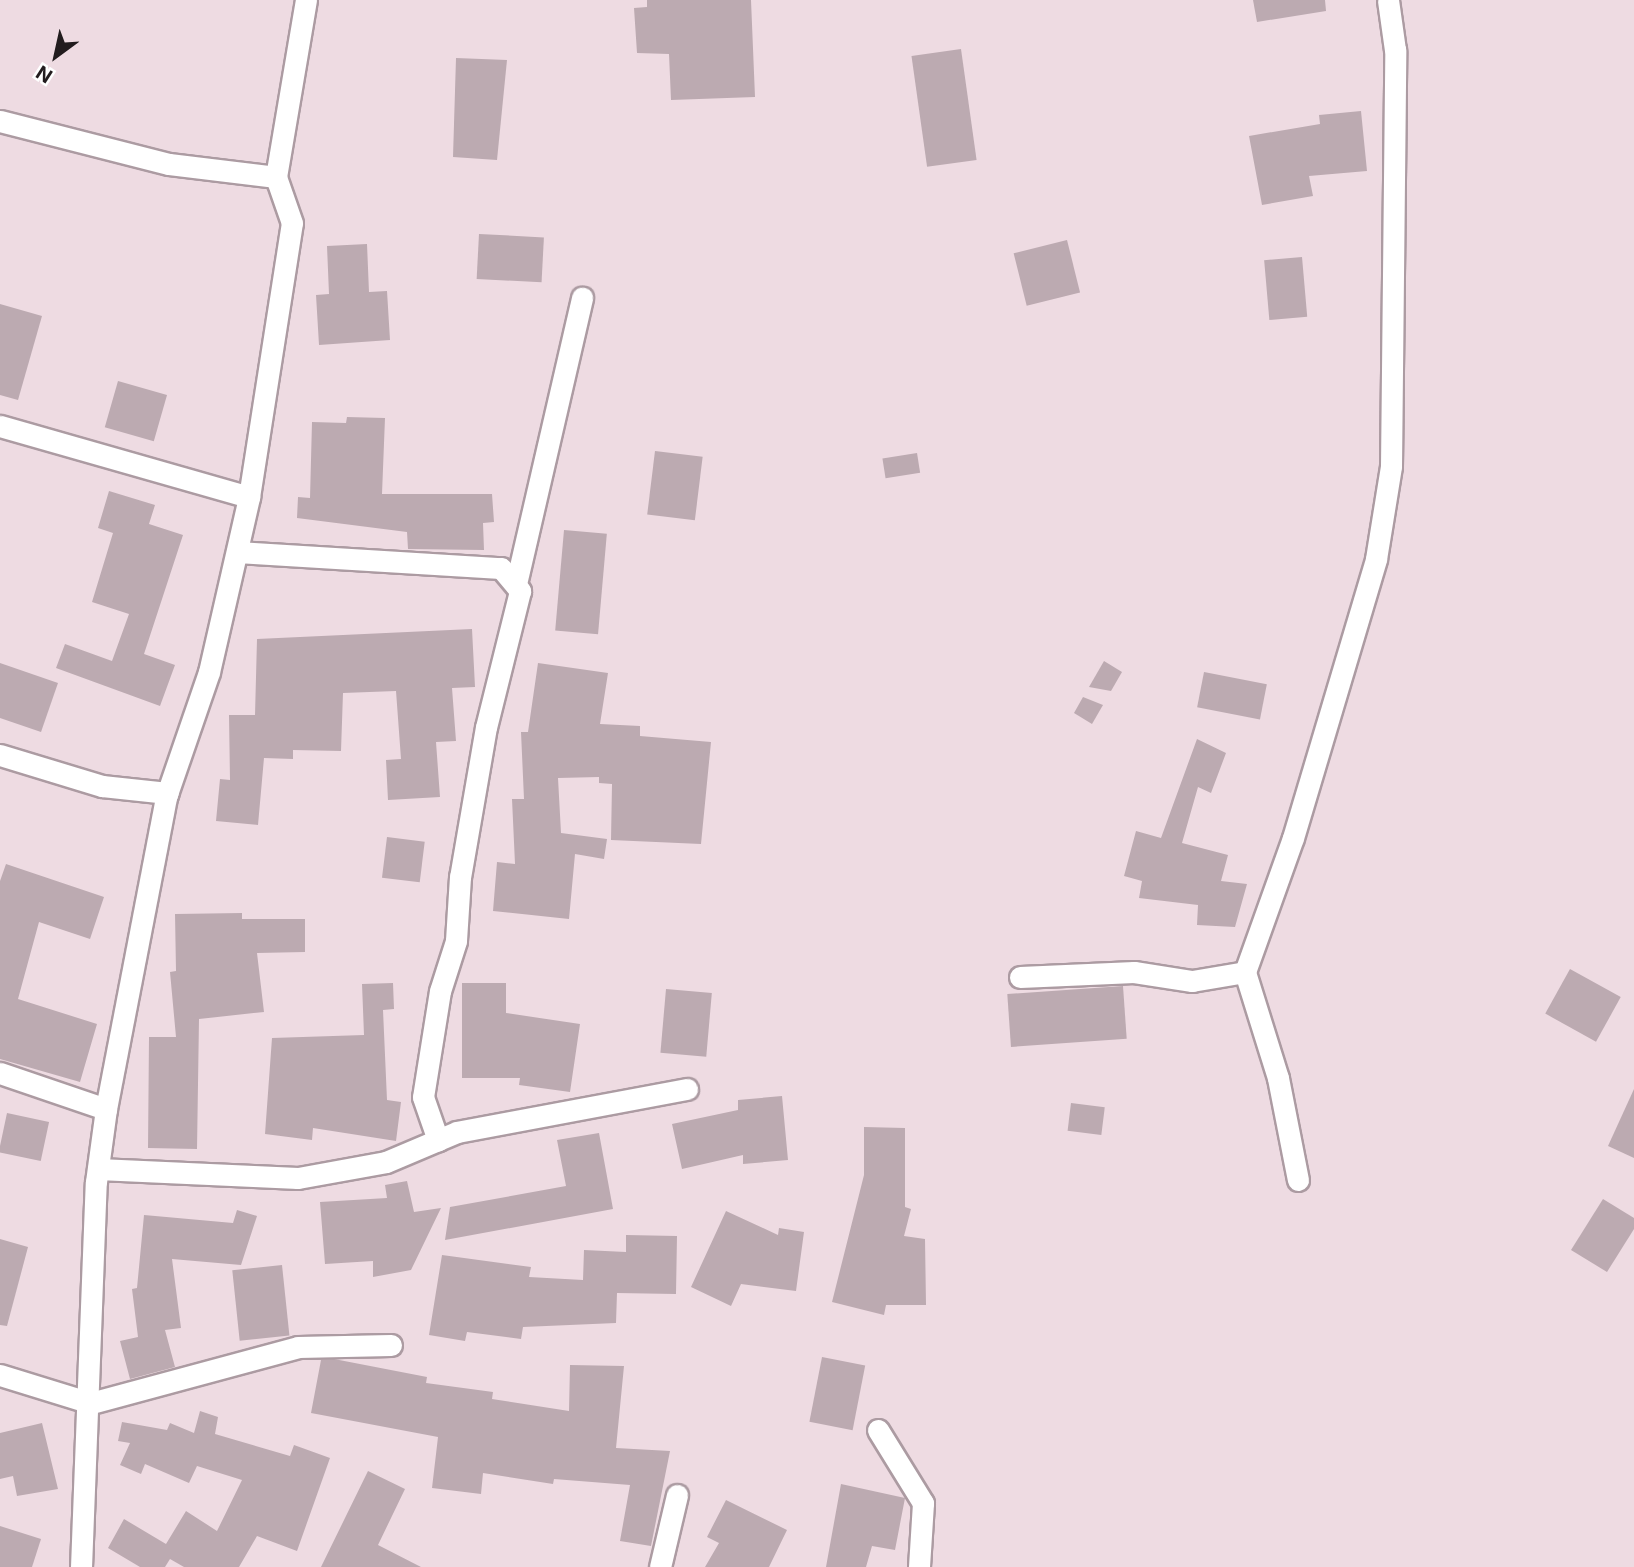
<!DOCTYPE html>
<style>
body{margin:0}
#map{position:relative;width:1634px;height:1567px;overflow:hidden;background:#eedbe2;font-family:Inter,sans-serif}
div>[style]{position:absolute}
.building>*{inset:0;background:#bcaab1;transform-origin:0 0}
.roads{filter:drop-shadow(2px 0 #ac9ba2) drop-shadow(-2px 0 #ac9ba2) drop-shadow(0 2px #ac9ba2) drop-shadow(0 -2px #ac9ba2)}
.street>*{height:21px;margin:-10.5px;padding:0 10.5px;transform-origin:10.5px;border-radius:10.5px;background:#fff}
span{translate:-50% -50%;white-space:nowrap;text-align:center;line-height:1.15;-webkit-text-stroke:6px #fff;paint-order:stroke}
.north{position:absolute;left:21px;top:21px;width:70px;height:70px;-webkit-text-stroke:5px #fff;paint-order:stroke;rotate:213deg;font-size:19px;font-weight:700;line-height:28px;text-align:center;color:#221c1e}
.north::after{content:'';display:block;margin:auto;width:24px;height:32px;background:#221c1e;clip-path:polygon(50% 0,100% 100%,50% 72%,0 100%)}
</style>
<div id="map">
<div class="building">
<div style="clip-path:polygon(647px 0,751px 0,755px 97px,671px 100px,669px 54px,637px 53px,634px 8px,647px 7px)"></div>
<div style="clip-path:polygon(1253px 0,1325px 0,1326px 11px,1257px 22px)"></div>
<div style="left:961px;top:49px;width:112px;height:50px;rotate:82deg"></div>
<div style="clip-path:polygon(456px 58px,507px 60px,497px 160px,453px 157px)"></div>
<div style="clip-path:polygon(1361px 111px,1367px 171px,1309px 176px,1313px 196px,1262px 205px,1249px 136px,1320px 124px,1319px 115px)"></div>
<div style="left:479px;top:234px;width:65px;height:45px;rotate:3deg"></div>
<div style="left:1067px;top:240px;width:54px;height:55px;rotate:76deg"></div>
<div style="clip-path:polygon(367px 244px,369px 292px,387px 291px,390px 340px,319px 345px,316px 295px,329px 294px,327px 246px)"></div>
<div style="left:1302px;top:257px;width:60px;height:38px;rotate:85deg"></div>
<div style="clip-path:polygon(0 304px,42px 316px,18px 400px,0 395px)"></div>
<div style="left:118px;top:381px;width:51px;height:48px;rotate:16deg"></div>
<div style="clip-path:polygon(347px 417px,385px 418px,382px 494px,492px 494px,494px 522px,483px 523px,484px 550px,408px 549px,407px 532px,297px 518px,298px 497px,310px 498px,312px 422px,346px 423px)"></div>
<div style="left:655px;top:451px;width:48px;height:64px;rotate:7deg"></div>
<div style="left:917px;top:453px;width:20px;height:35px;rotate:81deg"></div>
<div style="clip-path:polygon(109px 491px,155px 505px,149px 524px,183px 535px,144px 654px,175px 665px,160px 706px,56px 668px,65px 644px,112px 661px,129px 614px,92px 602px,113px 533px,98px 528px)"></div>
<div style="left:564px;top:530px;width:43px;height:101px;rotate:5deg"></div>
<div style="clip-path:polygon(472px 629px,475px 687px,452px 688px,456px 741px,436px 742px,440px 797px,388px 800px,386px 760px,401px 759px,396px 691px,343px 693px,341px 751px,293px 750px,293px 759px,264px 758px,258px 825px,216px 821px,220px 779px,230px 780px,229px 715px,255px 715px,257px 639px)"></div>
<div style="clip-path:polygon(1104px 661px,1122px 672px,1111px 691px,1089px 687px)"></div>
<div style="clip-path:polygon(0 663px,58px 683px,41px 732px,0 718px)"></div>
<div style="clip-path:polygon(538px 663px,608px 673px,600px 724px,640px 726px,640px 736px,711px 742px,701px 844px,611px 840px,612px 784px,599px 783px,599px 777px,558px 778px,561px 833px,607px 839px,604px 859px,575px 854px,569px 919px,493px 911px,497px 862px,515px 864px,512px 799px,524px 799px,521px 732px,528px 732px)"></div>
<div style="left:1204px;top:672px;width:64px;height:36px;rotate:11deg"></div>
<div style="clip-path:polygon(1083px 697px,1103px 705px,1092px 724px,1074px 713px)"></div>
<div style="clip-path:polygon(1197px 739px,1226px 753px,1211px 793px,1198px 787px,1182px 843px,1228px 855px,1221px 881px,1247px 884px,1235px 927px,1197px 925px,1198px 905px,1139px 898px,1142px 881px,1124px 876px,1136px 831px,1161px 838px)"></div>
<div style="left:387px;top:837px;width:38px;height:41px;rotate:7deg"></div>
<div style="clip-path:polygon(6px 864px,104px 897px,90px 939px,39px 922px,18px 999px,97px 1024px,80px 1082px,0 1059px,0 881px)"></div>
<div style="clip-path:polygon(242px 913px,242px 919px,305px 919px,305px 952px,257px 953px,264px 1012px,199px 1019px,197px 1149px,148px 1148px,149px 1037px,176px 1037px,170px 972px,176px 971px,175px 914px)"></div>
<div style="left:1570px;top:969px;width:58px;height:51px;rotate:29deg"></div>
<div style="clip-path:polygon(393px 983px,394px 1009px,383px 1010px,387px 1100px,401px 1102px,396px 1141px,313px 1128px,312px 1140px,265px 1134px,272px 1038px,364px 1035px,362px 984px)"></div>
<div style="clip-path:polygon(462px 983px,506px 983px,506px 1013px,580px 1024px,570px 1092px,519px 1085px,520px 1078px,462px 1078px)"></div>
<div style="left:1123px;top:986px;width:53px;height:116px;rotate:86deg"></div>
<div style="left:666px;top:989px;width:46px;height:64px;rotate:5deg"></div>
<div style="clip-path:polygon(1634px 1089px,1634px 1158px,1608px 1146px)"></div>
<div style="clip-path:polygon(782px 1096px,788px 1160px,743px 1164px,743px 1155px,682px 1169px,672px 1124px,738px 1110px,738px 1100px)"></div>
<div style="left:1071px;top:1103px;width:34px;height:28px;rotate:7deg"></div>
<div style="left:7px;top:1113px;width:43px;height:40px;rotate:12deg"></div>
<div style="clip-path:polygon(864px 1127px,905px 1128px,905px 1207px,911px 1209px,904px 1236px,925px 1239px,926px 1305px,886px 1305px,884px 1315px,832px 1302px,864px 1175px)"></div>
<div style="clip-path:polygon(599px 1133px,613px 1209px,445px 1240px,450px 1207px,566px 1186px,557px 1140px)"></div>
<div style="clip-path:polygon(407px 1181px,414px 1212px,441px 1208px,411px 1270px,373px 1277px,373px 1261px,325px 1264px,320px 1202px,387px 1198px,385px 1185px)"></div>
<div style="clip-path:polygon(1603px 1199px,1634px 1218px,1634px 1229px,1607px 1272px,1571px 1250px)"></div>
<div style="clip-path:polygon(237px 1210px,257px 1216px,241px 1265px,172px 1259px,181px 1328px,165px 1330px,175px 1367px,130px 1379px,120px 1341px,138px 1337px,132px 1289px,137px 1288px,144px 1215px,233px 1223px)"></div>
<div style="clip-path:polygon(726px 1211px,778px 1235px,779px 1228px,804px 1232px,796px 1291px,741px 1284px,731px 1306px,691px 1287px)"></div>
<div style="clip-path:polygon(626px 1235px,677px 1236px,676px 1294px,617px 1293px,616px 1323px,523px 1327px,521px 1339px,467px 1332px,465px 1341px,429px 1335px,442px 1255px,531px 1267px,529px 1277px,583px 1280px,584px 1250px,626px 1252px)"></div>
<div style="clip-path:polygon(0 1239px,28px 1247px,7px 1326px,0 1325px)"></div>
<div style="left:282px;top:1265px;width:71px;height:50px;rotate:84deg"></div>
<div style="left:822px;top:1357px;width:44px;height:66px;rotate:11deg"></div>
<div style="clip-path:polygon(334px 1359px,427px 1377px,426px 1383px,493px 1392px,492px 1399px,569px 1411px,570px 1365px,624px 1366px,616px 1448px,670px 1451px,651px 1546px,620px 1541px,630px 1485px,554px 1479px,553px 1484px,483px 1473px,481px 1494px,432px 1488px,438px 1437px,311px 1413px,321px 1360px)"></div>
<div style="clip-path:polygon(200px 1411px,218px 1417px,215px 1434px,290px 1456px,294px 1445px,330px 1458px,297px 1551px,257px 1536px,239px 1567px,184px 1567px,170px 1559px,165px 1567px,140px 1567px,108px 1548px,124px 1519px,166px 1544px,186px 1511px,217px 1531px,242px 1480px,197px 1466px,189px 1483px,145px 1464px,141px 1474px,120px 1465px,130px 1443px,118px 1441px,122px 1422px,167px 1430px,170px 1423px,194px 1433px)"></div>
<div style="clip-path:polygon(42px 1423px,58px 1489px,17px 1496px,13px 1476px,0 1479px,0 1433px)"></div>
<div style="clip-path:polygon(368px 1471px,405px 1489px,378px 1545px,421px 1567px,321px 1567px)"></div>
<div style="clip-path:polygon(841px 1484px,905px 1498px,895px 1550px,872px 1546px,866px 1567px,826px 1567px)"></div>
<div style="clip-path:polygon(726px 1500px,787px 1530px,769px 1567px,705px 1567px,719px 1543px,707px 1537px)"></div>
<div style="clip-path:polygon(0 1526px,41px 1539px,32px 1567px,0 1567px)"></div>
</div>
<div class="roads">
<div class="street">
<div style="left:0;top:121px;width:174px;rotate:14.3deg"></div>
<div style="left:169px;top:164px;width:108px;rotate:6.9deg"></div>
<div style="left:0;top:426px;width:259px;rotate:15.9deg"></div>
<div style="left:237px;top:552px;width:264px;rotate:3.5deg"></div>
<div style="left:501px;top:568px;width:30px;rotate:50deg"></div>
<div style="left:520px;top:591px;width:140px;rotate:104deg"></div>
<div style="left:486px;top:727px;width:152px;rotate:99.8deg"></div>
<div style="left:460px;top:877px;width:64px;rotate:93.6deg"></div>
<div style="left:456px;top:941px;width:52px;rotate:107.7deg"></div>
<div style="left:440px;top:991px;width:107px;rotate:99.1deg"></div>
<div style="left:423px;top:1097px;width:46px;rotate:70.8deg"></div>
<div style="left:516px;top:584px;width:294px;rotate:-77deg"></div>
<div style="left:0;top:755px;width:107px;rotate:16.9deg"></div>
<div style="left:102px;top:786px;width:66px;rotate:6.1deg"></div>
<div style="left:1020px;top:977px;width:114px;rotate:-2.5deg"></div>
<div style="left:1134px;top:972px;width:59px;rotate:8.8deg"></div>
<div style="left:1192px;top:981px;width:54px;rotate:-9.6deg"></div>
<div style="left:0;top:1073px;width:112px;rotate:18.8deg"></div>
<div style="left:98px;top:1169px;width:200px;rotate:2.6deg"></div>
<div style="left:298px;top:1178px;width:89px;rotate:-10.3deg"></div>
<div style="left:386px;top:1162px;width:77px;rotate:-22.9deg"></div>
<div style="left:457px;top:1132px;width:234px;rotate:-10.6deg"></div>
<div style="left:1298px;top:1180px;width:104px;rotate:-101.1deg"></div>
<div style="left:1278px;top:1078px;width:111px;rotate:-107.3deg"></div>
<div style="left:1245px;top:972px;width:142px;rotate:-70.3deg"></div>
<div style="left:1293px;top:838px;width:291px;rotate:-73.4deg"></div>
<div style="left:1376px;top:559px;width:94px;rotate:-80.8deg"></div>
<div style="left:1391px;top:466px;width:416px;rotate:-89.4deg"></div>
<div style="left:1395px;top:50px;width:50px;rotate:-98deg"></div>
<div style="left:0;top:1375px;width:95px;rotate:17.1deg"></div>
<div style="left:91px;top:1403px;width:214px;rotate:-15.1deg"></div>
<div style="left:298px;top:1347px;width:93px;rotate:-1.2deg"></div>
<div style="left:878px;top:1430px;width:86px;rotate:58.3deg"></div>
<div style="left:923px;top:1503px;width:64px;rotate:93.6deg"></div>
<div style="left:81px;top:1567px;width:385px;rotate:-87.8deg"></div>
<div style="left:96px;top:1182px;width:74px;rotate:-82.2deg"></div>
<div style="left:106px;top:1109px;width:318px;rotate:-79.1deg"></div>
<div style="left:166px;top:797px;width:132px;rotate:-71deg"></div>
<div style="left:209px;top:672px;width:180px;rotate:-77.1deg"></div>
<div style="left:249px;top:497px;width:277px;rotate:-81.1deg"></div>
<div style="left:292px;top:223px;width:49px;rotate:-109.2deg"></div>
<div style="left:276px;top:177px;width:180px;rotate:-80.4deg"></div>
<div style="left:660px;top:1567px;width:74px;rotate:-76.7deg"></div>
</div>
</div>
<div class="north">N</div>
</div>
